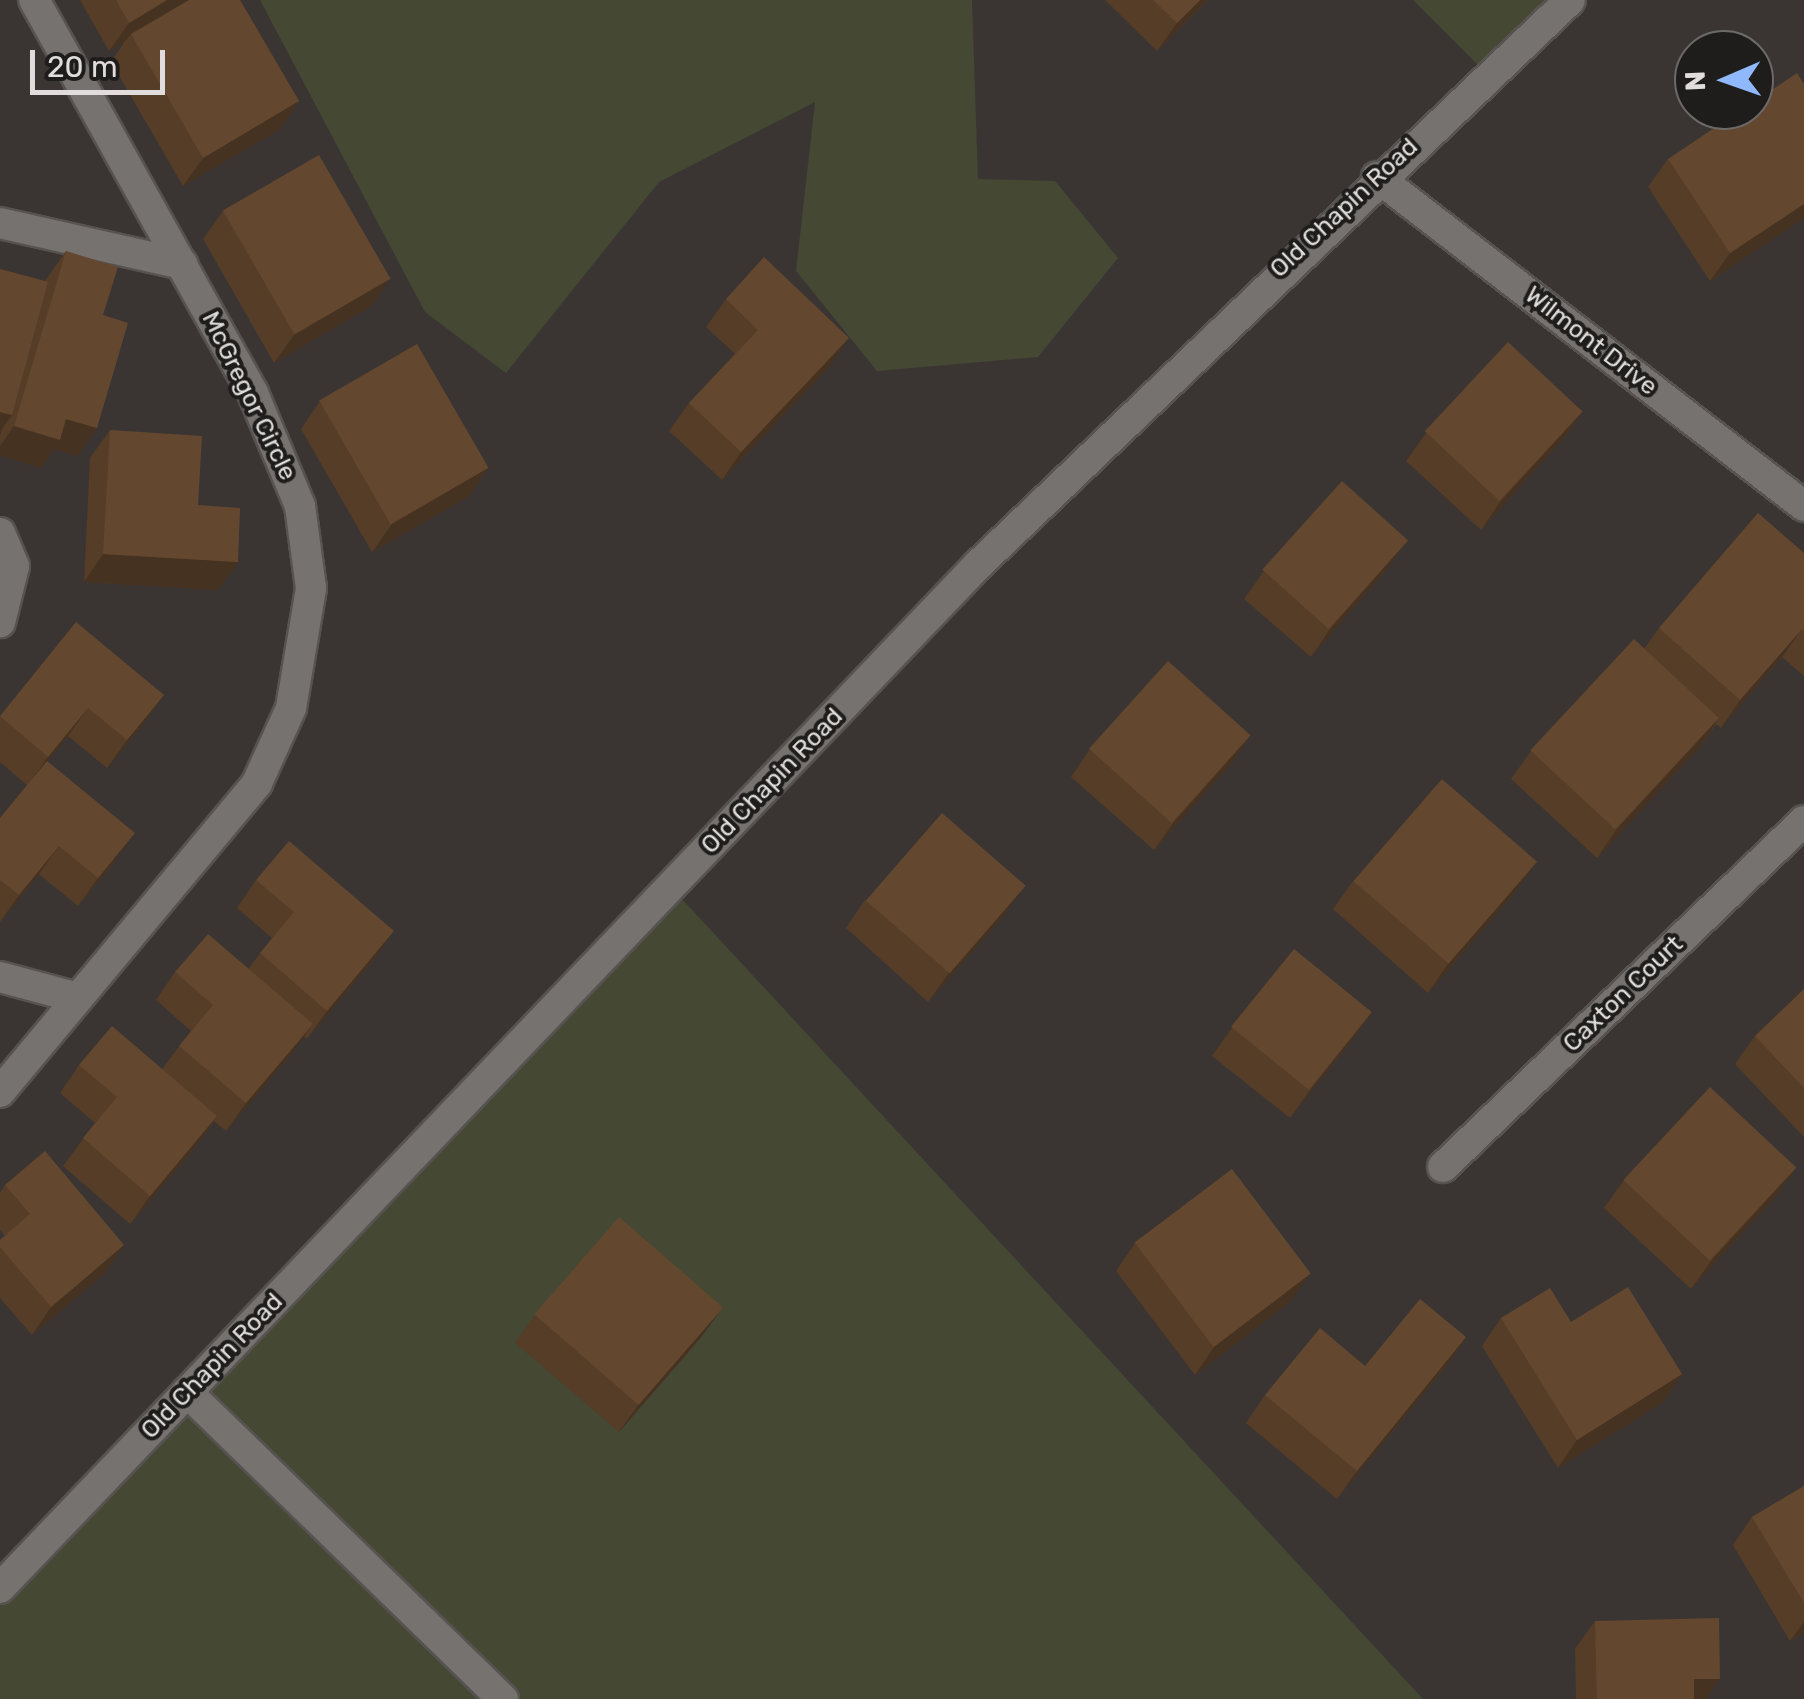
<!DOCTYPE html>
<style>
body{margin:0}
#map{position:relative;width:1804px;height:1699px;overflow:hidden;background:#3a3533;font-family:Rubik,sans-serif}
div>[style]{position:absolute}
.green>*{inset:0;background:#454833}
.roads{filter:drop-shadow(2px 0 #565351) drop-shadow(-2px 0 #565351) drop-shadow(0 2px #565351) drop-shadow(0 -2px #565351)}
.minor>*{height:30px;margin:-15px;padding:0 15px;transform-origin:15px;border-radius:15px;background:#76726f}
.tertiary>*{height:30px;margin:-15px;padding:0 15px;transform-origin:15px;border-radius:15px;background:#76726f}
.wall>*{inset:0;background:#563d28}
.shaded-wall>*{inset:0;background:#463221}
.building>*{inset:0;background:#64472f;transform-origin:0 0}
span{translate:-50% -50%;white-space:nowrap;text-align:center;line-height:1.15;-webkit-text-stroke:8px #1f1d1c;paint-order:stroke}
.street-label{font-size:25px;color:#e0dddc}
.north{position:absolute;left:1674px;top:30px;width:100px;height:100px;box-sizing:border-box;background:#1f1d1c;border:2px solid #6c6a69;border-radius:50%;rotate:268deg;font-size:28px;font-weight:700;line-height:40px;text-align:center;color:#e0dddc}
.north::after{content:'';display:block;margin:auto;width:35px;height:45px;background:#8fb8fd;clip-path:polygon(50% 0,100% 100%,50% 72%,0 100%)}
.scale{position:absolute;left:30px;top:50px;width:135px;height:45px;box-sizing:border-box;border:5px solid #e0dddc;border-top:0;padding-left:12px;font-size:30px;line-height:35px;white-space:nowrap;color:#e0dddc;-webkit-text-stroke:8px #1f1d1c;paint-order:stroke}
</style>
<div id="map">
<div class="green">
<div style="clip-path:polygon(260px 0,972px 0,978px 179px,1055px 181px,1118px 258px,1038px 357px,877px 371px,796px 271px,815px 102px,659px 182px,506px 373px,425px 312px)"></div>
<div style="clip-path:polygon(1413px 0,1570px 0,1488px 75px)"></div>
<div style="clip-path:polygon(670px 886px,1423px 1699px,0 1699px,0 1588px)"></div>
</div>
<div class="roads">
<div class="minor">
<div style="left:1377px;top:177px;width:539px;rotate:37.61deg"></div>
<div style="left:0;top:223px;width:187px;rotate:12.7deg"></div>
<div style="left:0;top:533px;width:36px;rotate:67deg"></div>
<div style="left:14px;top:566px;width:58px;rotate:104deg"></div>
<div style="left:0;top:977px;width:77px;rotate:15.1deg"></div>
<div style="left:0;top:1092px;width:402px;rotate:-50.2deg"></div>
<div style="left:257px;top:783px;width:82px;rotate:-65.6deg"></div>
<div style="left:291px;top:708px;width:122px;rotate:-80.5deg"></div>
<div style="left:311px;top:588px;width:83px;rotate:-97.6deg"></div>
<div style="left:300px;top:506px;width:122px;rotate:-112.6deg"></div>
<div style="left:253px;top:393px;width:450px;rotate:-119.1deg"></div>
<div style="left:1443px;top:1167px;width:500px;rotate:-43.78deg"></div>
<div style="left:187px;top:1392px;width:441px;rotate:44.2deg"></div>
</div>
<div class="tertiary">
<div style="left:0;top:1588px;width:1415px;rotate:-46.29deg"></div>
<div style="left:978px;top:565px;width:818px;rotate:-43.66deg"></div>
</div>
</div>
<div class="wall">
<div style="clip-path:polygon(80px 0,240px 0,299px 101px,280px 129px,183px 186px,111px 62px,125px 41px,109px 51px)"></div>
<div style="clip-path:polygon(1105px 0,1208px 0,1157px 51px)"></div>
<div style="clip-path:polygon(1804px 84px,1804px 218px,1710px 281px,1648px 187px,1668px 159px)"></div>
<div style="clip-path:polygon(223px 211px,371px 306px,274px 363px,203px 239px)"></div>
<div style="clip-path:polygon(66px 251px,103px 315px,97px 428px,77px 456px,54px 449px,41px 468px,0 455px,0 436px,2px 429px,0 432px,0 269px,45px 281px)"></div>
<div style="clip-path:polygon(726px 299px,830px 366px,722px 480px,669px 431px,689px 403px,735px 354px,706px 327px)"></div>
<div style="clip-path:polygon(320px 401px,488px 468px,469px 496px,372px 552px,301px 429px)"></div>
<div style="clip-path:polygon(1583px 411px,1563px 439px,1481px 530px,1406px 461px,1426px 433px)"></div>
<div style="clip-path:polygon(110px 430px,198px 505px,238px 562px,218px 590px,84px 582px,90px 458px)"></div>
<div style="clip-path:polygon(1804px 553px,1804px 676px,1782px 657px,1721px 728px,1716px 724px,1700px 747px,1597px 858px,1511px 779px,1531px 751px,1644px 649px,1659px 628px)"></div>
<div style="clip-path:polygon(1388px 568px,1311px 657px,1244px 599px,1264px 571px)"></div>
<div style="clip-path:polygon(164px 695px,144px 723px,107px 768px,68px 736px,47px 761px,115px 861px,78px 906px,39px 874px,0 922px,0 818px,27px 785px,0 762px,0 716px)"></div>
<div style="clip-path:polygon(1250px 736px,1231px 764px,1154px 850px,1071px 777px,1090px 749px)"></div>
<div style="clip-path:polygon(256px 880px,374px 959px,307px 1039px,304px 1036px,293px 1052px,226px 1131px,214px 1121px,197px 1145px,130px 1224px,63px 1166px,95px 1123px,60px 1093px,79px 1065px,162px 1069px,191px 1031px,156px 1000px,175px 972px,248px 969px,272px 938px,237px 908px)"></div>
<div style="clip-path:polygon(1353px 881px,1517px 890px,1428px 993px,1333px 909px)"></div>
<div style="clip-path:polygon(865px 900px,1005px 914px,928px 1002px,846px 928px)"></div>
<div style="clip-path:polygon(1804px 989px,1804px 1137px,1735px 1064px,1755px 1036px)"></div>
<div style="clip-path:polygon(1372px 1012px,1352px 1040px,1290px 1118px,1212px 1056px,1232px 1028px)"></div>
<div style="clip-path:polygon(1796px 1168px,1776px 1196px,1691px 1289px,1604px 1208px,1624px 1180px)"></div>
<div style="clip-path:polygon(5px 1185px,105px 1273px,32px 1335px,0 1298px,0 1240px,5px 1236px,0 1230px,0 1193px)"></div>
<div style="clip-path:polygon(1135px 1243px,1291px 1301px,1195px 1375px,1116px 1271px)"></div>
<div style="clip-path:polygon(535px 1315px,703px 1335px,619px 1432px,515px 1343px)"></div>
<div style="clip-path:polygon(1501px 1318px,1571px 1322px,1682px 1374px,1663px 1402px,1558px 1468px,1482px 1346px)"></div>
<div style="clip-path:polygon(1466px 1337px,1447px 1365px,1337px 1499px,1246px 1423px,1265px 1395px)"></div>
<div style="clip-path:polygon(1804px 1486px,1804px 1633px,1790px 1641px,1733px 1545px,1752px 1517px)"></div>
<div style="clip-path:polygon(1595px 1621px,1706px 1699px,1576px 1699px,1575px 1649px)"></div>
</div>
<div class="shaded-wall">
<div style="clip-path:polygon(167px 0,195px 0,131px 34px,125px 41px,109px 51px,129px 23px)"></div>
<div style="clip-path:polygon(1200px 0,1208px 0,1157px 51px,1177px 23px)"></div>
<div style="clip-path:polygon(299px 101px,280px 129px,183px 186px,203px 158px)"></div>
<div style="clip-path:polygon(1804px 204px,1804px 218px,1710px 281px,1730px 253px)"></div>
<div style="clip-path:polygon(391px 278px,371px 306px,274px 363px,294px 335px)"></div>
<div style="clip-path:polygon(849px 338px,830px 366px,722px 480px,741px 452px)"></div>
<div style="clip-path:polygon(1583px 411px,1563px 439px,1481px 530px,1500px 502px)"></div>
<div style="clip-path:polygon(0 412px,12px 415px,0 432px)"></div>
<div style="clip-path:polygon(66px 419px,97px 428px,77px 456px,54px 449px,41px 468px,0 455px,0 446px,14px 426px)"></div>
<div style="clip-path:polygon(488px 468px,469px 496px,372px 552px,392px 524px)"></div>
<div style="clip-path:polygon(1408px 540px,1388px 568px,1311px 657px,1330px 629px)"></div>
<div style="clip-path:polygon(103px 554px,238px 562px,218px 590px,84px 582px)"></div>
<div style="clip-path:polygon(1802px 629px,1782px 657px,1721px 728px,1740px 700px)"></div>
<div style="clip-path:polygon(164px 695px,144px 723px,107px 768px,127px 740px)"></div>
<div style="clip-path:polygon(88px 708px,68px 736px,28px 785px,48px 757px)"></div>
<div style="clip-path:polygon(1719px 718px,1700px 747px,1597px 858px,1616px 830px)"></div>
<div style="clip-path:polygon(1250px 736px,1231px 764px,1154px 850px,1174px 822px)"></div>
<div style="clip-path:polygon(135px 833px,115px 861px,78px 906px,98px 878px)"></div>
<div style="clip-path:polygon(59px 846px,39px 874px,0 922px,19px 895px)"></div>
<div style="clip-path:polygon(1537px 862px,1517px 890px,1428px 993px,1447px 965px)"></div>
<div style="clip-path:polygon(1025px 886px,1005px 914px,928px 1002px,948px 974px)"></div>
<div style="clip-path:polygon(394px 931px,374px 959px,307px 1039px,327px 1011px)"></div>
<div style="clip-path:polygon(1372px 1012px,1352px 1040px,1290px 1118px,1310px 1090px)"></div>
<div style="clip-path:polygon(313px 1024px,293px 1052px,226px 1131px,246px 1103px)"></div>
<div style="clip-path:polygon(217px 1116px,197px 1145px,130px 1224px,150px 1196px)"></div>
<div style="clip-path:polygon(1796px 1168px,1776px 1196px,1691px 1289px,1711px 1261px)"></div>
<div style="clip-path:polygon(124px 1245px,105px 1273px,32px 1335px,51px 1307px)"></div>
<div style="clip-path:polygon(1311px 1273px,1291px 1301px,1195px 1375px,1214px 1347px)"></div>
<div style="clip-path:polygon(723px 1307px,703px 1335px,619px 1432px,639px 1404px)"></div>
<div style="clip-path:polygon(1466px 1337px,1447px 1365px,1337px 1499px,1357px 1471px)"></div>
<div style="clip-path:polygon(1682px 1374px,1663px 1402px,1558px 1468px,1577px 1440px)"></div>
<div style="clip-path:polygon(1804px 1622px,1804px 1633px,1790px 1641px)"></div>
<div style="clip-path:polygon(1694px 1679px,1720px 1679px,1706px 1699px,1680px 1699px)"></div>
</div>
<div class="building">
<div style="clip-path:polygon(116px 0,167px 0,129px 23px)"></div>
<div style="clip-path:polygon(189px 0,240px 0,299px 101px,203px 158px,131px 34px)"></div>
<div style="clip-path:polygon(1153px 0,1200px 0,1177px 23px)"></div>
<div style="clip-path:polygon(1797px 73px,1804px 84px,1804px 204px,1730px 253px,1668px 159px,1741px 110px,1754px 110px,1754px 102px)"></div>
<div style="left:319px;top:155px;width:143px;height:111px;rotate:60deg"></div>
<div style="clip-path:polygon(66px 251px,118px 267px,103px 315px,128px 323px,97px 428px,66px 419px,60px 440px,14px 426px)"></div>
<div style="clip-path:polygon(764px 257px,849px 338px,741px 452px,689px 403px,758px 330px,726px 299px)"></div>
<div style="clip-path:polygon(0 269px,48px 282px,12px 415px,0 412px)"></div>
<div style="left:1508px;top:342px;width:102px;height:122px;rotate:43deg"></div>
<div style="left:417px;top:344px;width:143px;height:113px;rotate:60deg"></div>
<div style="clip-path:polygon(110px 430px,202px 436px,198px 505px,240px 508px,238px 562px,103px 554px)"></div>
<div style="left:1342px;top:481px;width:89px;height:119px;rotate:42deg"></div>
<div style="clip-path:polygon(1758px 513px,1804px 553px,1804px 631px,1802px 629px,1740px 700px,1659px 628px)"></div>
<div style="clip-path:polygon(76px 622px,164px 695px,127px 740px,88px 708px,48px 757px,0 716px)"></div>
<div style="left:1634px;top:639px;width:116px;height:152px;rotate:43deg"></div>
<div style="left:1168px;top:661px;width:111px;height:118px;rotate:42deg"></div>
<div style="clip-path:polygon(47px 761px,135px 833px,98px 878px,59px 846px,19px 895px,0 880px,0 818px)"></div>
<div style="left:1442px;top:779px;width:126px;height:135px;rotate:41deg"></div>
<div style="left:942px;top:813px;width:111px;height:116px;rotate:41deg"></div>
<div style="clip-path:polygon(289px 841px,394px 931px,327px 1011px,260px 953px,294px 912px,256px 880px)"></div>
<div style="clip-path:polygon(208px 934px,313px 1024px,246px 1103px,179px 1046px,213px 1005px,175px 972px)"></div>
<div style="left:1294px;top:949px;width:100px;height:100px;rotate:39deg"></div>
<div style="clip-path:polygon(1804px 989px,1804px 1088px,1755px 1036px)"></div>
<div style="clip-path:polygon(112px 1026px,217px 1116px,150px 1196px,83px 1138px,117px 1097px,79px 1065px)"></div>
<div style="left:1710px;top:1087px;width:118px;height:127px;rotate:43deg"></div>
<div style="clip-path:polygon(45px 1151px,124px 1245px,51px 1307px,0 1247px,0 1240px,30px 1214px,5px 1185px)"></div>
<div style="left:1232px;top:1169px;width:131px;height:122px;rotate:53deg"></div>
<div style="left:619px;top:1217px;width:138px;height:129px;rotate:41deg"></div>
<div style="clip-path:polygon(1628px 1287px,1682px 1374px,1577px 1440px,1501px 1318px,1550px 1288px,1571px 1322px)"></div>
<div style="clip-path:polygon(1420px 1299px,1466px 1337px,1357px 1471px,1265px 1395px,1320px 1328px,1365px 1366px)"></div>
<div style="clip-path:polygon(1804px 1486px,1804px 1603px,1752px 1517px)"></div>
<div style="clip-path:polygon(1719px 1618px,1720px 1679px,1694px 1679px,1694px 1699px,1597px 1699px,1595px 1621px)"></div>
</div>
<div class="street-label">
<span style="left:1344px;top:208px;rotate:-43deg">Old Chapin Road</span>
<span style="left:1591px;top:341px;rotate:38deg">Wilmont Drive</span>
<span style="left:249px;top:396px;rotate:64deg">McGregor Circle</span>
<span style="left:772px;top:781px;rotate:-46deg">Old Chapin Road</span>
<span style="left:1623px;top:994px;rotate:-44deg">Caxton Court</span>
<span style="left:212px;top:1366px;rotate:-46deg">Old Chapin Road</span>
</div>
<div class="north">N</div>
<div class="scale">20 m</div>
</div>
